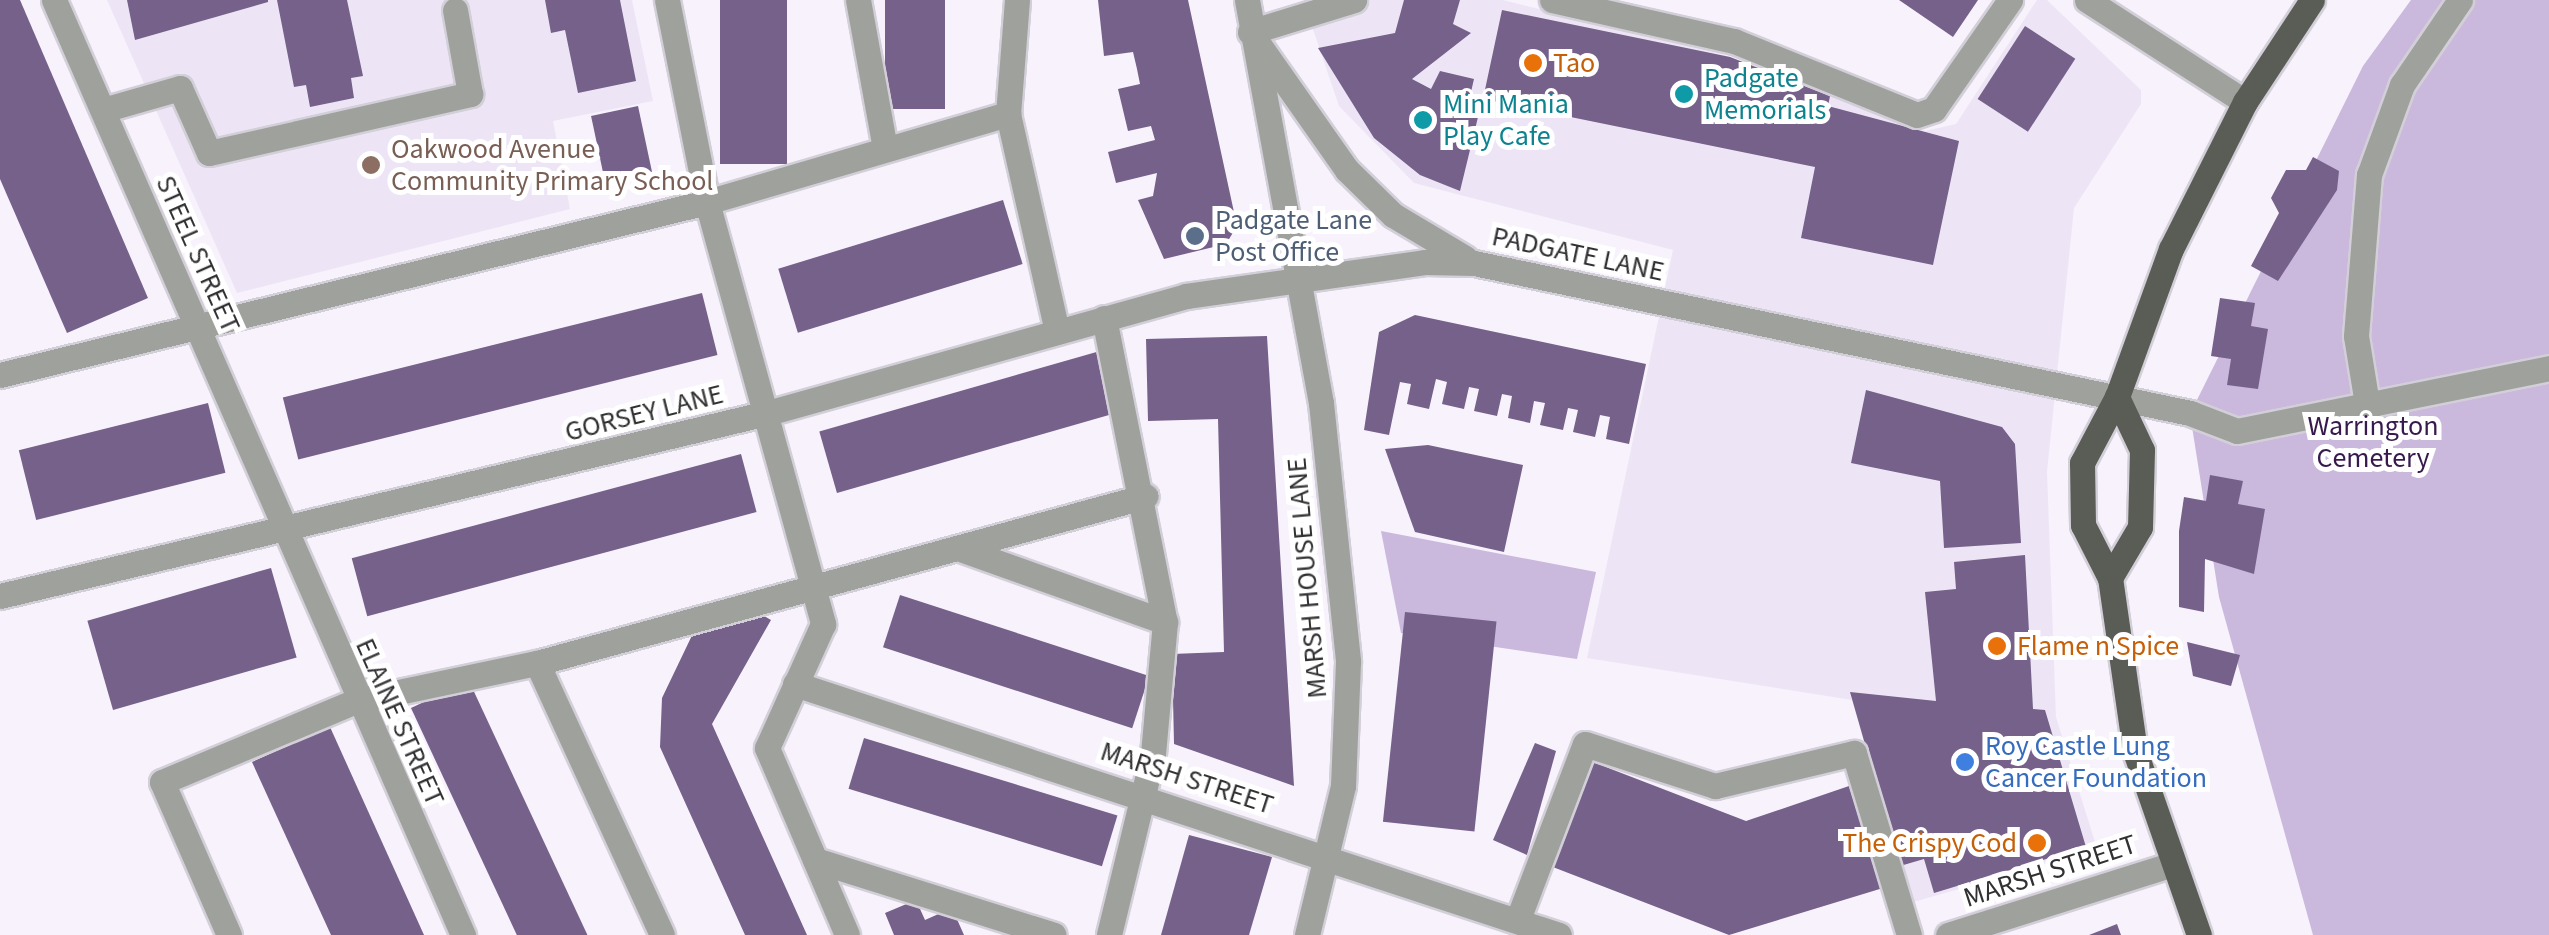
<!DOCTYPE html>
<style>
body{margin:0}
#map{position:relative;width:2549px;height:935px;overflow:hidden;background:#f7f2fc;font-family:"Source Sans 3",sans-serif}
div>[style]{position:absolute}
.built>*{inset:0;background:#ede5f5}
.green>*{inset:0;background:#cab8dd}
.building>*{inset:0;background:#756189;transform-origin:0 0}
.roads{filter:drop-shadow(2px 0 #d3cfd8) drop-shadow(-2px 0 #d3cfd8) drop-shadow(0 2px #d3cfd8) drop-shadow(0 -2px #d3cfd8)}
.minor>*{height:25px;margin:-12.5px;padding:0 12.5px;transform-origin:12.5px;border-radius:12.5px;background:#9fa19d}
.major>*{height:25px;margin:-12.5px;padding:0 12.5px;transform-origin:12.5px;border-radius:12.5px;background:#5a5d56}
.dots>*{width:28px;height:28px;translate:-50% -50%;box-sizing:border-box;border:5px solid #fff;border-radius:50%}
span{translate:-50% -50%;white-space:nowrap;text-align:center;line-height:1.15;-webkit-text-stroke:10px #fff;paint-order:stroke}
.food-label{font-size:28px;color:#c56008}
.left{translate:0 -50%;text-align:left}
.right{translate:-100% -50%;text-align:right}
.culture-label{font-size:28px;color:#0d838f}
.education-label{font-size:28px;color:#785e54}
.service-label{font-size:28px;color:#4e5e75}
.street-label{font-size:28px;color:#313033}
.park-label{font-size:28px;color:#37194e}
.shop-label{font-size:28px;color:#366cbe}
</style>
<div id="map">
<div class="built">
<div style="clip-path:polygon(107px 0,632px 0,653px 101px,553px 121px,570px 209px,237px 293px)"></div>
<div style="clip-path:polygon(1303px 0,1503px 0,1728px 56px,1925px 131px,1956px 124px,2037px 0,2047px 0,2141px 90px,2141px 104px,2074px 208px,2047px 472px,2056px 717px,2095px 842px,2085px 853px,1910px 903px,1852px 700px,1587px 658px,1673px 250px,1414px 183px,1339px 106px)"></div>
</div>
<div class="green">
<div style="clip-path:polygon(2411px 0,2549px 0,2549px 935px,2313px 935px,2219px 597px,2190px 414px,2363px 66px)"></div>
<div style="clip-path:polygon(1381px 531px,1596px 572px,1577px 659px,1401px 633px)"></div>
</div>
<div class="building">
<div style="clip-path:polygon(0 0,20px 0,148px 298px,67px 333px,0 179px)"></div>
<div style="clip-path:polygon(127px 0,268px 0,268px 2px,135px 40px)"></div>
<div style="clip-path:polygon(277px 0,347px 0,363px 76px,351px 78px,354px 98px,310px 107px,306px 85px,294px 87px)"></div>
<div style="clip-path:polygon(545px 0,620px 0,636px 81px,578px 93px,565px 30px,551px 33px)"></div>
<div style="left:720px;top:0;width:67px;height:164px"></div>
<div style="left:885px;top:0;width:60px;height:109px"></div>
<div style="clip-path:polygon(1098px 0,1188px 0,1237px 226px,1226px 244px,1164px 259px,1138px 200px,1153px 196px,1157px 173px,1116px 183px,1108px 152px,1155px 140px,1151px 126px,1128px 131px,1118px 89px,1140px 84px,1137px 69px,1133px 52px,1104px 56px)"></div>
<div style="clip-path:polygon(1404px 0,1460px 0,1453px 24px,1471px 33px,1412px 79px,1431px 89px,1440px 71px,1474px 79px,1467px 109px,1479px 113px,1460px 191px,1420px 175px,1374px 138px,1318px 48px,1395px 33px)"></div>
<div style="clip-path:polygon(1899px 0,1978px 0,1953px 37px)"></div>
<div style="clip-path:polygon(1502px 10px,1730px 57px,1830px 96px,1828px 106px,1959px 141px,1933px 265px,1801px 238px,1815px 167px,1483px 99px)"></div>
<div style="left:2025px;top:26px;width:60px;height:87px;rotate:33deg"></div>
<div style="left:638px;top:106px;width:68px;height:48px;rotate:78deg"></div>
<div style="clip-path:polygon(2313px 157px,2339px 171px,2337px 190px,2278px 281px,2251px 266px,2279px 213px,2271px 198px,2286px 170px,2306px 170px)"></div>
<div style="left:1003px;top:200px;width:67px;height:235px;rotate:73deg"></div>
<div style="left:702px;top:293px;width:64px;height:432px;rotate:76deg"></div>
<div style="clip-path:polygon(2220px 298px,2255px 303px,2251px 326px,2268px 329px,2258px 389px,2227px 385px,2231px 359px,2211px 356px)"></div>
<div style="clip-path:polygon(1415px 315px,1646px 364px,1629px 444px,1606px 439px,1610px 417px,1600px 415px,1595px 437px,1573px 432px,1578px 410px,1568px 408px,1563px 430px,1540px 425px,1545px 403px,1534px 401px,1530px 423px,1508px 418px,1512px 396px,1502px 394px,1497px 416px,1474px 411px,1479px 389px,1469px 387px,1464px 409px,1442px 404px,1447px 382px,1436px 379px,1429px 409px,1407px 404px,1411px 384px,1400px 382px,1389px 435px,1364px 430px,1379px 332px)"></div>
<div style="clip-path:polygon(1267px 336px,1294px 786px,1174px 744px,1172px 654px,1224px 652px,1218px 419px,1148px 421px,1146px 339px)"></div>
<div style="left:1100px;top:351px;width:64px;height:292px;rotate:74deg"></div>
<div style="clip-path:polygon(1866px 390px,2002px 427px,2015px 444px,2021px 543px,1944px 548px,1940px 481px,1851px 463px)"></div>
<div style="left:208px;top:403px;width:72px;height:195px;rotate:76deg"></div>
<div style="clip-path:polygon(1428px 445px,1523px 465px,1504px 552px,1415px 532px,1385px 449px)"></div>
<div style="left:741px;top:454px;width:60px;height:403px;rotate:75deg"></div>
<div style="clip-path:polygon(2210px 475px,2243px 481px,2238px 504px,2265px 509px,2254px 574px,2205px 559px,2204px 612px,2179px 607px,2179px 531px,2184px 497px,2206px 501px)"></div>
<div style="clip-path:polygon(2025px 555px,2033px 709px,2045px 710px,2086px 847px,1934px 893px,1924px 859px,1900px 866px,1850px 692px,1936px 701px,1925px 592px,1956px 589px,1954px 562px)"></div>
<div style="left:271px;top:568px;width:93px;height:191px;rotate:74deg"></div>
<div style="left:900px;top:595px;width:262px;height:55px;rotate:18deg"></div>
<div style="clip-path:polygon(750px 608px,771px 620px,712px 724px,807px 935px,745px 935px,660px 747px,662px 698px,697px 625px)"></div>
<div style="left:1405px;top:612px;width:92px;height:211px;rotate:6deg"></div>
<div style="clip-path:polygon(2187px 642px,2240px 655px,2231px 686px,2193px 676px)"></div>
<div style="left:469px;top:681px;width:280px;height:64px;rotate:65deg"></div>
<div style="clip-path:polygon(330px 727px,424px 935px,331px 935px,252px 762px)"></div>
<div style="left:864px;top:738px;width:265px;height:53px;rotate:17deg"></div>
<div style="clip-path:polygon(1535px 743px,1556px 751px,1527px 855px,1493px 840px)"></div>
<div style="clip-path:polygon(1585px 759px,1746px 821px,1849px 786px,1883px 888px,1729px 935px,1545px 864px)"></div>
<div style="clip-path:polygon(1189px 835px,1272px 857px,1249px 935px,1161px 935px)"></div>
<div style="clip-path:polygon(916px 900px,925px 920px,952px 908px,964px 935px,894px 935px,885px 913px)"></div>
<div style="clip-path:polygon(2117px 924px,2121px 935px,2089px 935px)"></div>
</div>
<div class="roads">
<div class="minor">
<div style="left:54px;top:0;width:1021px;rotate:66.37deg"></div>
<div style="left:667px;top:0;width:206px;rotate:78.8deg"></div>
<div style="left:707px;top:202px;width:438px;rotate:74.6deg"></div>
<div style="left:823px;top:624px;width:136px;rotate:114.3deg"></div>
<div style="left:767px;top:748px;width:203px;rotate:66.8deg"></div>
<div style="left:858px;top:0;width:150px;rotate:79.7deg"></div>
<div style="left:1017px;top:0;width:114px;rotate:94.5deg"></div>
<div style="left:1008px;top:114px;width:223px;rotate:77.3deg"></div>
<div style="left:1247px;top:0;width:410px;rotate:79.6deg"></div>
<div style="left:1321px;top:403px;width:260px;rotate:84deg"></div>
<div style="left:1348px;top:662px;width:124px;rotate:92.3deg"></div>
<div style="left:1343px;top:786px;width:153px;rotate:103.6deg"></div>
<div style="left:1552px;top:0;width:187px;rotate:12.7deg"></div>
<div style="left:1734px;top:41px;width:197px;rotate:22deg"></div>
<div style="left:1917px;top:115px;width:18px;rotate:-19deg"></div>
<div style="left:1934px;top:109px;width:133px;rotate:-55.1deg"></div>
<div style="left:2087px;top:0;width:188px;rotate:32.8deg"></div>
<div style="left:1250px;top:32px;width:109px;rotate:-17.1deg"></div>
<div style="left:1257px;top:42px;width:156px;rotate:54.9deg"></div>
<div style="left:1347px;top:170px;width:64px;rotate:44.4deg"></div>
<div style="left:1393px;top:215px;width:84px;rotate:30.8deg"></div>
<div style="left:103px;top:110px;width:80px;rotate:-15.9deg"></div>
<div style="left:180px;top:88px;width:71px;rotate:66deg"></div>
<div style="left:209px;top:153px;width:268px;rotate:-12.7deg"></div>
<div style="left:470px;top:94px;width:85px;rotate:-100.1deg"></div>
<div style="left:1104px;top:318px;width:310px;rotate:78.7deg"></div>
<div style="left:1165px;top:622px;width:133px;rotate:95.2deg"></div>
<div style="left:1153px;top:754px;width:186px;rotate:103.7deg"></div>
<div style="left:0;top:375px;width:728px;rotate:-13.75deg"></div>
<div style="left:707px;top:202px;width:314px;rotate:-16.3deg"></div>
<div style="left:2368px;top:410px;width:75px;rotate:-99.2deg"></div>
<div style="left:2356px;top:336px;width:162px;rotate:-85.4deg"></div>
<div style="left:2369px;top:175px;width:96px;rotate:-69.9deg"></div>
<div style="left:2402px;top:85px;width:103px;rotate:-55.7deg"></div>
<div style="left:960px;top:549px;width:218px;rotate:19.6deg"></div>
<div style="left:0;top:596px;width:793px;rotate:-13.42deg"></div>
<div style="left:771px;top:412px;width:431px;rotate:-15.6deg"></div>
<div style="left:1186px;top:296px;width:241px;rotate:-8.1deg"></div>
<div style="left:1425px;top:262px;width:49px;rotate:1.2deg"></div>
<div style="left:1474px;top:263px;width:732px;rotate:11.83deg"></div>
<div style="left:2190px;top:413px;width:50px;rotate:21deg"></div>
<div style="left:2237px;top:431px;width:318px;rotate:-11.4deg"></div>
<div style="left:537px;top:663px;width:299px;rotate:65.3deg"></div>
<div style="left:795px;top:684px;width:804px;rotate:18.19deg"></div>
<div style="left:815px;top:860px;width:250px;rotate:17.4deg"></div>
<div style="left:1518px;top:919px;width:187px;rotate:-69.1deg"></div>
<div style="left:1585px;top:744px;width:137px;rotate:17.9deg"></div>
<div style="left:1715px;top:786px;width:143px;rotate:-13.4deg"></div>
<div style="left:1854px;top:753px;width:190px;rotate:73.2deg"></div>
<div style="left:229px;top:935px;width:167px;rotate:-113.6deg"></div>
<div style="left:162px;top:782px;width:210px;rotate:-22.7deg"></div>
<div style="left:356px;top:701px;width:185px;rotate:-11.9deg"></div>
<div style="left:537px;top:663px;width:631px;rotate:-15.33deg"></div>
<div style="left:1948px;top:935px;width:233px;rotate:-17.5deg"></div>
</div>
<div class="major">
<div style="left:2110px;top:578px;width:59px;rotate:-59.5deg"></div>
<div style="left:2140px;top:527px;width:77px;rotate:-88.5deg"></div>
<div style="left:2142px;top:450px;width:59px;rotate:-115.3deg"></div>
<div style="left:2199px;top:935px;width:195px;rotate:-109.2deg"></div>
<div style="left:2135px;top:751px;width:175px;rotate:-98.2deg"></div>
<div style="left:2110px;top:578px;width:59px;rotate:-117deg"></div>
<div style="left:2083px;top:525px;width:62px;rotate:-90.9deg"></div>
<div style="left:2082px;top:463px;width:75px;rotate:-62.1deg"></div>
<div style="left:2117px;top:397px;width:158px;rotate:-70deg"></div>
<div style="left:2171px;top:249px;width:165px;rotate:-63.3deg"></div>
<div style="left:2245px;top:102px;width:122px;rotate:-56.7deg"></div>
</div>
</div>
<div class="dots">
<div style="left:1533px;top:63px;background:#e8710a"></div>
<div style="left:1684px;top:94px;background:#0f9aa8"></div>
<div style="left:1423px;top:120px;background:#0f9aa8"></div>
<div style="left:371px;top:165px;background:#8d6e63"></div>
<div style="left:1195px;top:236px;background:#5c6f8a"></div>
<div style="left:1997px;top:646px;background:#e8710a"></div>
<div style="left:1965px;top:762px;background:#3f7fe0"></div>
<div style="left:2037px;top:843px;background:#e8710a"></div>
</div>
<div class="food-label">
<span class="left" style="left:1553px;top:63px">Tao</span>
<span class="left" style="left:2017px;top:646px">Flame n Spice</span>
<span class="right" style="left:2017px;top:843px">The Crispy Cod</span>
</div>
<div class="culture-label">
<span class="left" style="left:1704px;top:94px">Padgate<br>Memorials</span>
<span class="left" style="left:1443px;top:120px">Mini Mania<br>Play Cafe</span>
</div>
<div class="education-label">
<span class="left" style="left:391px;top:165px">Oakwood Avenue<br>Community Primary School</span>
</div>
<div class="service-label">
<span class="left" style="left:1215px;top:236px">Padgate Lane<br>Post Office</span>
</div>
<div class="street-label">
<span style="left:198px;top:254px;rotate:66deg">STEEL STREET</span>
<span style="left:1578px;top:254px;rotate:12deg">PADGATE LANE</span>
<span style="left:644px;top:413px;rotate:-14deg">GORSEY LANE</span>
<span style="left:1307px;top:578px;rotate:-95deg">MARSH HOUSE LANE</span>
<span style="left:400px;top:722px;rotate:66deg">ELAINE STREET</span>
<span style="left:1187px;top:778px;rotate:18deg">MARSH STREET</span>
<span style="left:2050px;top:871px;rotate:-18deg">MARSH STREET</span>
</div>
<div class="park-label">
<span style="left:2373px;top:442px">Warrington<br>Cemetery</span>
</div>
<div class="shop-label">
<span class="left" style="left:1985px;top:762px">Roy Castle Lung<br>Cancer Foundation</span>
</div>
</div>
